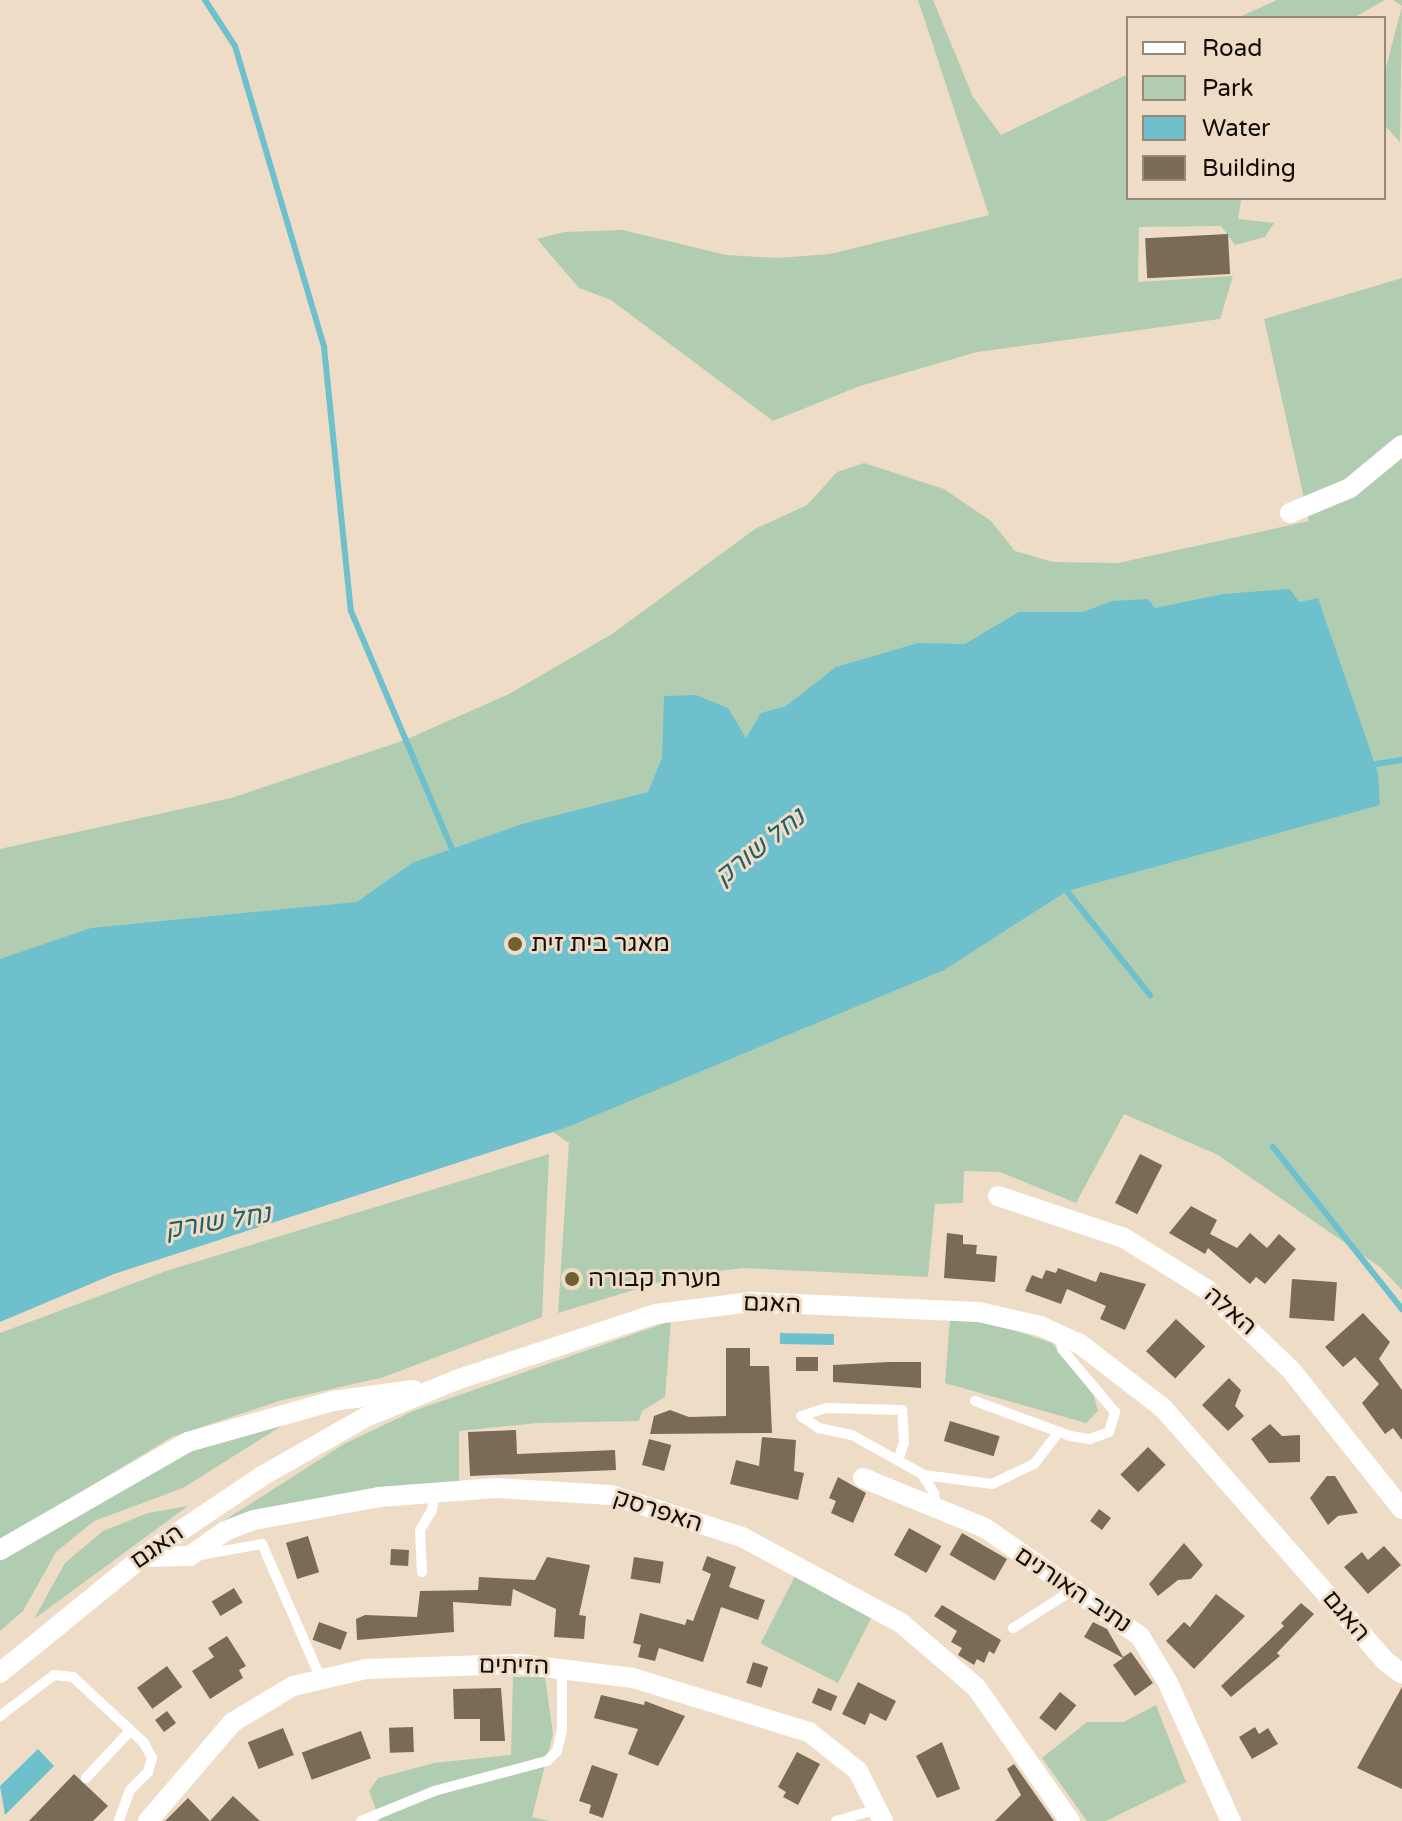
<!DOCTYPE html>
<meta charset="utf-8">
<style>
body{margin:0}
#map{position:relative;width:1402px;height:1821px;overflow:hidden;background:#efdcc6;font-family:"Varela Round","Noto Sans Hebrew",sans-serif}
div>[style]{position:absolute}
.green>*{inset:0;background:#b0cdb2;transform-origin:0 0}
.water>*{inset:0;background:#6fc0cd;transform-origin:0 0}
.stream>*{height:6px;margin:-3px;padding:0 3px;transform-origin:3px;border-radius:3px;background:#6fc0cd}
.building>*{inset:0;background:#7a6b57;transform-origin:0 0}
.service>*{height:10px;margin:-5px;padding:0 5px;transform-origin:5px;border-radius:5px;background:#fff}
.minor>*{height:20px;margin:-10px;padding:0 10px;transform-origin:10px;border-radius:10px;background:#fff}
.dots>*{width:22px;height:22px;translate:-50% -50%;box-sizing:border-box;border:4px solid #efdcc6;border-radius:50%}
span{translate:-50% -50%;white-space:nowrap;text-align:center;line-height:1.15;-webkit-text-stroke:6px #efdcc6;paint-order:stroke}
.poi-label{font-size:24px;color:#120c05}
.left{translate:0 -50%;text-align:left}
.street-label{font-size:24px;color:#120c05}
.water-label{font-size:26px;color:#1e616a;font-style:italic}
.legend{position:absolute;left:1126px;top:16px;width:260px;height:184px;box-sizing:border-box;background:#efdcc6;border:2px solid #978979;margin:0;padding:10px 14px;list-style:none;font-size:24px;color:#120c05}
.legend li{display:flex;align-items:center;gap:16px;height:40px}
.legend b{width:40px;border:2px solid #978979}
</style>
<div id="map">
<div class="green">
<div style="clip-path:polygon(918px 0,933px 0,973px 97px,1001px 135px,1128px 74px,1128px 198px,1237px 198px,1241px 201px,1238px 219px,1274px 223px,1265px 237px,1235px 245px,1221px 226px,1139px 227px,1138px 282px,1233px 276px,1220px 319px,977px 352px,860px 386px,773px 421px,611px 300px,579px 288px,537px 239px,564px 232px,623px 230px,726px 255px,777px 258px,830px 254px,989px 215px)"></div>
<div style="clip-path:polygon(1277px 0,1385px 0,1353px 18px,1237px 18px)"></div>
<div style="clip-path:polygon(1393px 0,1402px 0,1400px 142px,1384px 125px,1384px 75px,1402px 6px)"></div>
<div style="clip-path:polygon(1402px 278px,1402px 1290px,1380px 1267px,1218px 1155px,1124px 1114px,1076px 1203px,1000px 1172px,964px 1171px,963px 1203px,935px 1204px,928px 1277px,744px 1268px,683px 1275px,558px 1313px,569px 1143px,374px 1012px,0 1085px,0 849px,231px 798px,405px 740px,509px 694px,612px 634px,755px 529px,807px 505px,837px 472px,864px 463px,944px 489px,991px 521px,1015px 551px,1053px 562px,1118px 563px,1309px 521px,1264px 319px)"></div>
<div style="clip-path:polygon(549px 1154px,542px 1317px,384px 1377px,279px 1401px,172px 1437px,0 1541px,0 1333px,166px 1271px)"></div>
<div style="clip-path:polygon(950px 1319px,996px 1324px,1052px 1343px,1094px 1396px,1098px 1411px,1086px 1423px,945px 1383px)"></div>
<div style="clip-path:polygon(671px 1321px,665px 1397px,642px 1411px,639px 1421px,537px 1423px,459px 1431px,459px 1482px,340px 1494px,217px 1525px,344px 1444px,413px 1411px)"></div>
<div style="clip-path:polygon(288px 1422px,183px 1488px,94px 1521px,56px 1552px,23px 1611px,0 1631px,0 1560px,190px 1452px)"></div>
<div style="clip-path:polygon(188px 1506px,34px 1619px,65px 1563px,103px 1531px,148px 1513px)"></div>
<div style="left:796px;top:1574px;width:87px;height:78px;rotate:27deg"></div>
<div style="clip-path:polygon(513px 1677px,545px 1677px,553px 1734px,532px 1817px,549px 1821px,380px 1821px,369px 1791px,378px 1778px,434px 1763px,511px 1755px)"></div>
<div style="clip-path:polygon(1156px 1705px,1186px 1782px,1106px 1821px,1087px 1821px,1042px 1758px,1087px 1722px,1124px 1722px)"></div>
</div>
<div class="water">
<div style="clip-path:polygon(1290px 589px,1299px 602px,1318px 598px,1378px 773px,1380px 805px,1067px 891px,944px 970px,565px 1128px,114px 1274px,0 1322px,0 959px,91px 928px,357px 902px,412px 863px,522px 824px,648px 792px,662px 758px,664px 696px,696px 695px,728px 708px,746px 738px,761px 713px,786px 706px,836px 667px,918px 643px,965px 644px,1019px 612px,1083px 612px,1112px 601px,1148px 599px,1155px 608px,1223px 594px)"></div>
<div style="left:780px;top:1333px;width:54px;height:11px;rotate:1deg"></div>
<div style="clip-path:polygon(38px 1749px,54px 1766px,5px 1815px,0 1786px)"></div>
</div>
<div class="stream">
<div style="left:205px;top:0;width:55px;rotate:56.9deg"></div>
<div style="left:235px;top:46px;width:314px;rotate:73.5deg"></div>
<div style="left:324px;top:347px;width:265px;rotate:84.2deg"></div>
<div style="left:351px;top:611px;width:266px;rotate:67deg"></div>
<div style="left:1370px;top:765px;width:32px;rotate:-9deg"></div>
<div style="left:1062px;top:885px;width:141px;rotate:51.3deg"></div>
<div style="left:1273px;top:1147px;width:207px;rotate:51.5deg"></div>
</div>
<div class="building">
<div style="left:1228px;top:234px;width:40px;height:83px;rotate:87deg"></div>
<div style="left:1140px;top:1154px;width:25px;height:55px;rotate:27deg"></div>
<div style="clip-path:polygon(1191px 1206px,1217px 1220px,1210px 1234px,1237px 1248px,1250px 1233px,1267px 1248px,1279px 1234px,1296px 1249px,1265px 1284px,1256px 1277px,1250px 1284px,1208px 1248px,1205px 1254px,1169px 1233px)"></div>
<div style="clip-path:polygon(947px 1233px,963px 1235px,963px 1244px,977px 1245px,976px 1254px,997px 1256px,995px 1282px,944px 1278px)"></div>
<div style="clip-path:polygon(1058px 1268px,1096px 1282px,1100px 1272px,1146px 1284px,1125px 1330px,1100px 1319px,1106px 1306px,1067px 1289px,1061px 1304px,1025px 1291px,1032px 1275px,1042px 1279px,1046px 1270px,1056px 1273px)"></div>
<div style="left:1292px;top:1279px;width:45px;height:39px;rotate:4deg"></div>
<div style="clip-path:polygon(1363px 1313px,1390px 1342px,1379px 1359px,1402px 1390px,1402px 1440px,1393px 1428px,1385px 1434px,1362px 1403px,1379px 1384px,1355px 1357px,1343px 1367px,1325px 1347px)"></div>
<div style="left:1176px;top:1319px;width:40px;height:44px;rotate:43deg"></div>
<div style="clip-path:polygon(726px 1348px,750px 1348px,750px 1366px,769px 1366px,772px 1433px,650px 1434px,654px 1416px,670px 1410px,689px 1417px,726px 1416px)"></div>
<div style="left:796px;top:1357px;width:22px;height:14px"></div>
<div style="clip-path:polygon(889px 1362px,921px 1362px,921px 1388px,833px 1382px,833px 1365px)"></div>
<div style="clip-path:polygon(1229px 1378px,1241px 1390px,1235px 1406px,1244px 1416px,1228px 1431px,1202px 1405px)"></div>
<div style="left:950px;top:1421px;width:52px;height:21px;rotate:17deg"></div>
<div style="clip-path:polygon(1270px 1424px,1282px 1436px,1300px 1435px,1300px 1462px,1269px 1463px,1251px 1439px)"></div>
<div style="clip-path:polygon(516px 1430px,517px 1454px,615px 1450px,616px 1470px,470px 1476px,468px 1432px)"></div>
<div style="clip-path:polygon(762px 1437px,796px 1440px,794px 1471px,804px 1473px,798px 1500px,730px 1484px,736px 1460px,759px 1466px)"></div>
<div style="left:649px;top:1439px;width:23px;height:27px;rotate:15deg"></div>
<div style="left:1148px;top:1447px;width:25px;height:39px;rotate:45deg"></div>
<div style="clip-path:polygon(1327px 1476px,1335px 1476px,1358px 1513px,1338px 1516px,1328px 1525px,1310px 1498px)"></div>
<div style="clip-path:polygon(838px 1477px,866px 1493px,853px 1523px,831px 1513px,836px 1501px,829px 1498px)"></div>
<div style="left:1099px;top:1509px;width:15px;height:15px;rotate:37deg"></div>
<div style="left:909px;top:1528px;width:37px;height:31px;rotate:29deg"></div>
<div style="left:962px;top:1533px;width:52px;height:25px;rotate:30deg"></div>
<div style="left:308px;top:1536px;width:38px;height:23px;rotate:73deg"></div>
<div style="clip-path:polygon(1184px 1543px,1203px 1565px,1191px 1579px,1178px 1580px,1158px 1596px,1149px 1584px)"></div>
<div style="clip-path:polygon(1384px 1546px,1401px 1565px,1368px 1594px,1344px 1567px,1362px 1552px,1368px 1560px)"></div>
<div style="left:391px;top:1549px;width:18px;height:16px;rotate:3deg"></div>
<div style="clip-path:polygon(707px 1556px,736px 1567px,729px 1587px,765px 1600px,758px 1620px,721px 1607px,703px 1662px,659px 1648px,655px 1661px,638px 1657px,641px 1645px,633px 1643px,640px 1613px,685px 1625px,687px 1619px,693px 1621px,711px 1574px,702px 1570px)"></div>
<div style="clip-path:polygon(547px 1557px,590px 1565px,579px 1615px,586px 1616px,584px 1639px,554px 1637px,556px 1609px,513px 1589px,511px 1606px,453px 1602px,454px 1632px,357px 1640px,356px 1619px,365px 1615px,417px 1617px,420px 1591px,478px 1590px,479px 1577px,535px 1580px)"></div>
<div style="left:634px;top:1557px;width:30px;height:22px;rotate:9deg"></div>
<div style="left:234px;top:1588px;width:17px;height:26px;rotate:59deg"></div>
<div style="clip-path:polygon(1216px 1594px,1245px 1616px,1194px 1669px,1166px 1641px,1184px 1622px,1190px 1627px)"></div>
<div style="clip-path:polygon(1301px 1603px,1314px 1614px,1277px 1653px,1280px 1656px,1231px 1697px,1221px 1686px,1284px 1626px,1281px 1623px)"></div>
<div style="clip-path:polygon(942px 1605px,1001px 1640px,994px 1654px,989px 1651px,984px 1663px,977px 1659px,974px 1665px,958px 1655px,962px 1648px,951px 1642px,957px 1631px,934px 1616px)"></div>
<div style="left:319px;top:1622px;width:30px;height:19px;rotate:20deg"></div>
<div style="clip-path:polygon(1093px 1622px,1107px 1629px,1123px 1657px,1131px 1652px,1153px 1683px,1135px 1696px,1113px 1665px,1123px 1658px,1084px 1637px)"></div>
<div style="clip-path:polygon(227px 1636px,246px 1666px,239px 1670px,243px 1678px,210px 1699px,192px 1671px,214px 1657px,208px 1648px)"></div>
<div style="left:753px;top:1662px;width:16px;height:22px;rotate:18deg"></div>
<div style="left:167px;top:1666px;width:26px;height:37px;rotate:54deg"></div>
<div style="clip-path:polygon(858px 1682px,896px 1701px,886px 1721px,870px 1713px,865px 1725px,842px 1714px)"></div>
<div style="clip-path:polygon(1402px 1687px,1402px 1789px,1357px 1768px)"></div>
<div style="clip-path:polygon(501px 1688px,505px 1741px,480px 1741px,480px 1719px,454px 1719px,453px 1689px)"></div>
<div style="left:818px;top:1688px;width:21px;height:16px;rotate:23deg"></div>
<div style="left:1060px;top:1692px;width:21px;height:33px;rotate:39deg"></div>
<div style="clip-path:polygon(601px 1695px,644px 1705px,645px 1701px,685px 1716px,658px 1766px,628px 1754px,638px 1729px,594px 1718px)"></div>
<div style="left:167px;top:1711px;width:15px;height:15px;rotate:53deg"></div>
<div style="left:413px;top:1727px;width:25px;height:24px;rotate:88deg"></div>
<div style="clip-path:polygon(1255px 1727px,1259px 1734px,1268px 1728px,1278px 1744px,1252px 1759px,1239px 1737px)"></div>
<div style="left:283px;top:1728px;width:29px;height:38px;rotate:68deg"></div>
<div style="left:361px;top:1731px;width:29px;height:63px;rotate:70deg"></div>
<div style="clip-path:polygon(942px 1742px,960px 1789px,937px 1798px,916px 1756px)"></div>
<div style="clip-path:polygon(797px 1752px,820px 1764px,798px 1805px,783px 1797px,786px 1792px,778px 1787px)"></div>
<div style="clip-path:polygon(1014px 1764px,1054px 1821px,995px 1821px,1021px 1795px,1007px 1769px)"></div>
<div style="clip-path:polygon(592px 1765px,618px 1774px,603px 1818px,589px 1813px,591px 1805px,579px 1801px)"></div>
<div style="clip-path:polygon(74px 1774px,108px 1806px,93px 1821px,29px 1821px)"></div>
<div style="clip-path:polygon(233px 1796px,260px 1821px,165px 1821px,188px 1798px,210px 1821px)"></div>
</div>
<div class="service">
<div style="left:975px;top:1401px;width:101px;rotate:20.2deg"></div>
<div style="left:1070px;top:1436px;width:20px;rotate:9deg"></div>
<div style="left:1090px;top:1439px;width:20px;rotate:-20deg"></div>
<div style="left:1109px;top:1432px;width:21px;rotate:-73deg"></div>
<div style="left:1115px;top:1412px;width:82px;rotate:-130.1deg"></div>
<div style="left:1062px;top:1349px;width:15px;rotate:-98deg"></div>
<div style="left:898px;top:1460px;width:18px;rotate:-71deg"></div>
<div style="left:904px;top:1443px;width:33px;rotate:-93deg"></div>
<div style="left:902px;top:1410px;width:76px;rotate:-178.5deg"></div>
<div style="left:826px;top:1408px;width:26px;rotate:162deg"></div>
<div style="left:801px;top:1416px;width:22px;rotate:34deg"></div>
<div style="left:819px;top:1428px;width:34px;rotate:12deg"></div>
<div style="left:852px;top:1435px;width:80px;rotate:29.1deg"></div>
<div style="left:922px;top:1474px;width:22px;rotate:58deg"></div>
<div style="left:934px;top:1493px;width:13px;rotate:81deg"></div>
<div style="left:924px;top:1475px;width:69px;rotate:7.5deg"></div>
<div style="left:992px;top:1484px;width:47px;rotate:-25.5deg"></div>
<div style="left:1034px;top:1464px;width:41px;rotate:-52deg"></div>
<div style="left:200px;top:1555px;width:63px;rotate:-10.1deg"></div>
<div style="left:262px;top:1544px;width:145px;rotate:66.4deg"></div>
<div style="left:422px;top:1572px;width:42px;rotate:-92.7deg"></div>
<div style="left:420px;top:1530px;width:23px;rotate:-59deg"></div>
<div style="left:432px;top:1510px;width:18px;rotate:-81deg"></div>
<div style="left:1013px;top:1628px;width:71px;rotate:-32.3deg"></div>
<div style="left:0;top:1716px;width:68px;rotate:-37.2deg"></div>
<div style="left:54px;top:1675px;width:19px;rotate:6deg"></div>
<div style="left:73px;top:1677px;width:97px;rotate:42.9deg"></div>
<div style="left:144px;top:1743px;width:17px;rotate:62deg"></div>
<div style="left:152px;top:1758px;width:15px;rotate:106deg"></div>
<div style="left:148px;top:1772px;width:25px;rotate:135deg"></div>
<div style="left:130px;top:1790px;width:33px;rotate:110deg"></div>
<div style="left:86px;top:1778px;width:64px;rotate:-46.9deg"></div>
<div style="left:361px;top:1821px;width:79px;rotate:-22.3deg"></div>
<div style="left:434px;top:1791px;width:117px;rotate:-14.9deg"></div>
<div style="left:547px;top:1761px;width:14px;rotate:-45deg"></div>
<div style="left:557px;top:1751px;width:22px;rotate:-77deg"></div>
<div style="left:562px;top:1730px;width:62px;rotate:-90deg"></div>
<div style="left:836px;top:1821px;width:44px;rotate:-15.9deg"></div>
</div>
<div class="minor">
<div style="left:1290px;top:513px;width:65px;rotate:-22.6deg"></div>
<div style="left:1350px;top:488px;width:67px;rotate:-39.6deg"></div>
<div style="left:998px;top:1196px;width:133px;rotate:18.4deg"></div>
<div style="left:1124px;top:1238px;width:97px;rotate:31.9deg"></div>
<div style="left:1206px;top:1289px;width:117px;rotate:43.6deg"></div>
<div style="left:1291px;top:1370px;width:178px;rotate:51.4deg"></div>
<div style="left:863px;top:1478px;width:132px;rotate:22.3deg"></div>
<div style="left:985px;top:1528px;width:189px;rotate:34.9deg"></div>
<div style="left:1140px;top:1636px;width:55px;rotate:59.2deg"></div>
<div style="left:1168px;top:1683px;width:152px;rotate:65.5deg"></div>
<div style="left:0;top:1550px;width:217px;rotate:-29.9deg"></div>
<div style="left:188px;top:1442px;width:151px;rotate:-15.8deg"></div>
<div style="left:333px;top:1401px;width:81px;rotate:-7.8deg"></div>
<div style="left:142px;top:1557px;width:48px;rotate:-1.2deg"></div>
<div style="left:190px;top:1556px;width:43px;rotate:-35.5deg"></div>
<div style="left:225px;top:1531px;width:31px;rotate:-21deg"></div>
<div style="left:254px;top:1520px;width:127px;rotate:-10.4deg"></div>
<div style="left:379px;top:1497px;width:118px;rotate:-4.4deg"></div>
<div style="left:497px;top:1488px;width:114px;rotate:3.5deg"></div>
<div style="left:611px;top:1495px;width:138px;rotate:17.8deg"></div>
<div style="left:742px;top:1537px;width:181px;rotate:28.4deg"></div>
<div style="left:901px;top:1623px;width:99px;rotate:40.5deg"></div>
<div style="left:976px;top:1687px;width:164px;rotate:55deg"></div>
<div style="left:0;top:1673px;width:188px;rotate:-39.2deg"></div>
<div style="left:146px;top:1554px;width:140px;rotate:-33.9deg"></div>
<div style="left:262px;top:1476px;width:120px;rotate:-29.6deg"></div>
<div style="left:366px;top:1417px;width:97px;rotate:-22.3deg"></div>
<div style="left:456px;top:1380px;width:211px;rotate:-18.3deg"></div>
<div style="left:656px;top:1314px;width:96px;rotate:-7.2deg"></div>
<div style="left:751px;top:1302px;width:228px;rotate:2.5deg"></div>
<div style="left:979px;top:1312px;width:63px;rotate:12.9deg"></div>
<div style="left:1040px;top:1326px;width:44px;rotate:24.2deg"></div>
<div style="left:1080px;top:1344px;width:105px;rotate:37.6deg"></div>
<div style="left:1163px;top:1408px;width:337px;rotate:48.7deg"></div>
<div style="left:1385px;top:1661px;width:21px;rotate:37deg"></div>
<div style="left:148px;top:1821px;width:130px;rotate:-49.4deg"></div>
<div style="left:233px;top:1722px;width:70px;rotate:-31deg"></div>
<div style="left:293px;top:1686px;width:75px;rotate:-13.1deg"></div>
<div style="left:366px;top:1669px;width:153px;rotate:-1.9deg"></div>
<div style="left:519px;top:1664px;width:115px;rotate:7deg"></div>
<div style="left:633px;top:1678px;width:184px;rotate:17.1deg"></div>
<div style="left:809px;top:1732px;width:63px;rotate:38.5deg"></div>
<div style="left:858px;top:1771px;width:56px;rotate:63.4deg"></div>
</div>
<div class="dots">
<div style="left:515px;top:944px;background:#71612f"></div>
<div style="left:572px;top:1279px;background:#71612f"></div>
</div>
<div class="poi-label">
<span class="left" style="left:531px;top:944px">מאגר בית זית</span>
<span class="left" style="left:588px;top:1279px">מערת קבורה</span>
</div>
<div class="street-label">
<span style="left:772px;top:1304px;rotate:2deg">האגם</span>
<span style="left:1230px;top:1311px;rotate:41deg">האלה</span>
<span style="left:658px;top:1511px;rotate:18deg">האפרסק</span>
<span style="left:157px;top:1547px;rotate:-35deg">האגם</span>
<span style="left:1073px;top:1590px;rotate:34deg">נתיב האורנים</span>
<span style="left:1346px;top:1616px;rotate:50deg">האגם</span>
<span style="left:514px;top:1666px;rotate:1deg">הזיתים</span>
</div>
<div class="water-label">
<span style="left:760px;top:847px;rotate:-38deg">נחל שורק</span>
<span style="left:218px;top:1222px;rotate:-9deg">נחל שורק</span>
</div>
<ul class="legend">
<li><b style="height:10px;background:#fff"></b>Road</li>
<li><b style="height:22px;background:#b0cdb2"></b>Park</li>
<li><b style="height:22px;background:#6fc0cd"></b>Water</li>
<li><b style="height:22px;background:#7a6b57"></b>Building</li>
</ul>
</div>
